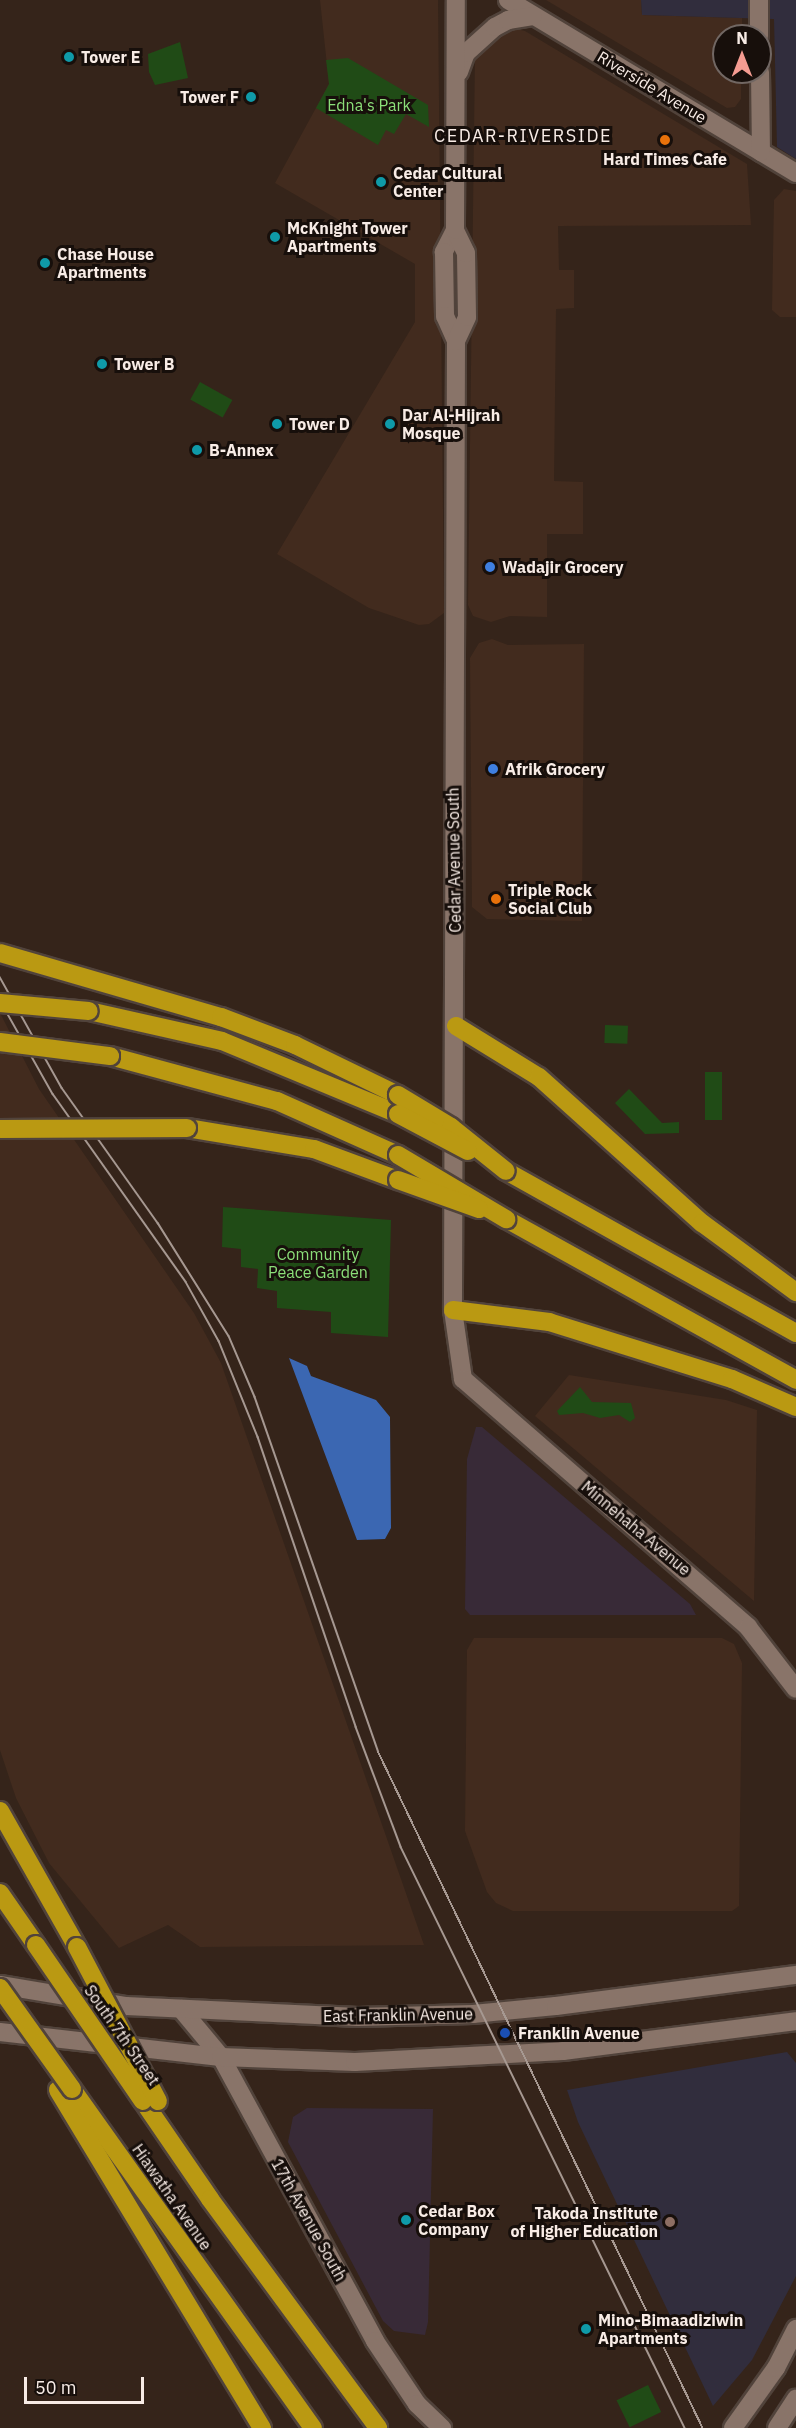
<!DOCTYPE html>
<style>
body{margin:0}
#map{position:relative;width:796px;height:2428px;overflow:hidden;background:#35241a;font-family:"IBM Plex Sans",sans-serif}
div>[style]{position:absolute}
.built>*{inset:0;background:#422b1e}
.industrial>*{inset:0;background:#382a37}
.education>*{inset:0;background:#312d3d}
.green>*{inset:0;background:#204b16;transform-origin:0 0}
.water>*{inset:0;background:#3b67b2}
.roads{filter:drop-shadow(2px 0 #51433b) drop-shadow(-2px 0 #51433b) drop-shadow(0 2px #51433b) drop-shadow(0 -2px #51433b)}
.tertiary>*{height:18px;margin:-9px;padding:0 9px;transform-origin:9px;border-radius:9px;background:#897469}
.secondary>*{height:18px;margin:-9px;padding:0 9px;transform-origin:9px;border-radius:9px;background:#897469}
.motorway>*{height:18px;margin:-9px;padding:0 9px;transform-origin:9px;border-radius:9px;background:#ba9912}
.tram>*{height:1.5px;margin:-0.75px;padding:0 0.75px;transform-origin:0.75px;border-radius:0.75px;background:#a69891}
.bridges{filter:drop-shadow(2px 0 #51433b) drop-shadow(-2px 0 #51433b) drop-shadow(0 2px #51433b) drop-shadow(0 -2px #51433b)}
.motorway-bridge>*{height:18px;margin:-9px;padding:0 9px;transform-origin:9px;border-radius:9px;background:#ba9912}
.dots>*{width:16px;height:16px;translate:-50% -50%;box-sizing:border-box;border:3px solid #170f0b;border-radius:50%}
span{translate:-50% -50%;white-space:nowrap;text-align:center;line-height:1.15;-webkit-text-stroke:6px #170f0b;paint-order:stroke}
.poi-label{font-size:16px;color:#f8ece6;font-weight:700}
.left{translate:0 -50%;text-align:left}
.right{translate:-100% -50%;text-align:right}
.street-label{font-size:16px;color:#f8ece6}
.park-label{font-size:16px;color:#8bdf79}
.neighbourhood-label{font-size:18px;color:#f8ece6;letter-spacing:1.5px}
.north{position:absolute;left:712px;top:24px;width:60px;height:60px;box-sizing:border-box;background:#170f0b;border:2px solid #716763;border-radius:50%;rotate:0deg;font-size:16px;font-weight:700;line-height:24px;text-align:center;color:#f8ece6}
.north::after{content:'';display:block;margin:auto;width:21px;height:27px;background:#f59c92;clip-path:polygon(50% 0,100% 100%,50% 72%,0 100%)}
.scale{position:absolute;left:24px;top:2377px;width:120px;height:27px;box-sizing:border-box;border:3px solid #f8ece6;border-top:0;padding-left:8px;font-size:18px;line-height:21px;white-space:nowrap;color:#f8ece6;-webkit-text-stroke:4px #170f0b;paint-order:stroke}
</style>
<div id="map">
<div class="built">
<div style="clip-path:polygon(320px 0,438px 0,444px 613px,429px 624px,419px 625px,369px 608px,277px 554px,415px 322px,415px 264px,275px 183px,329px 84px)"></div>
<div style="clip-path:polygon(546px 0,641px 0,642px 15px,742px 18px,742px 36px,724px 36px,724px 72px,741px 72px,741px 99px,735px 107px,727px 108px)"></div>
<div style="clip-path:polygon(513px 28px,525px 31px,747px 164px,751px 225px,558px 226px,559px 270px,574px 270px,574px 308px,556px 309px,554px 481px,583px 482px,583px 534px,547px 534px,547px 617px,510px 616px,491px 622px,473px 616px,468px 605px,475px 54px,499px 31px)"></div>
<div style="clip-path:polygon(784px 189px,796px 191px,796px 317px,780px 317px,772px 310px,774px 200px)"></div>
<div style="clip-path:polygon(492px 639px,508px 645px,584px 644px,582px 921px,487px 919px,472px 907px,470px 658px,479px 643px)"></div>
<div style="clip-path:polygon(0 1013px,39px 1089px,194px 1313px,221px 1363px,424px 1945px,200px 1947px,168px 1925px,119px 1948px,49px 1863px,16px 1798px,0 1750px)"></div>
<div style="clip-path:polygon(569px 1375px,726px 1400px,757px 1410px,754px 1601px,535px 1416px)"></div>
<div style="clip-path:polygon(474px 1638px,722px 1638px,734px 1644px,742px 1663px,739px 1906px,732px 1911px,513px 1911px,496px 1903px,487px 1892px,465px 1831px,467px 1650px)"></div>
</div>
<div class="industrial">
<div style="clip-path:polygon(476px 1427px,482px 1427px,690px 1604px,696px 1615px,470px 1615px,465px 1609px,467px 1459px)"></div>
<div style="clip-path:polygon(307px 2108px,433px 2109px,428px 2322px,425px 2335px,394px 2331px,383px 2321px,288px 2142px,293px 2117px)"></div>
</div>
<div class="education">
<div style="clip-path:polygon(641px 0,796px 0,796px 159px,777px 147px,774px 19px,642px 15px)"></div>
<div style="clip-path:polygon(787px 2052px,796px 2063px,796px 2276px,752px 2360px,713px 2406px,578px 2122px,567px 2090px)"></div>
</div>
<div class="green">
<div style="clip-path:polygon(180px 42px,188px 78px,155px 85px,149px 72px,148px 54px)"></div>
<div style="clip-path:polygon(348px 58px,428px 105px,429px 127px,406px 114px,394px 134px,386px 130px,378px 145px,316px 108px,329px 84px,326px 60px)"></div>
<div style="left:200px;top:382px;width:37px;height:20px;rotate:29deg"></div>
<div style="left:605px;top:1025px;width:23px;height:18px;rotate:2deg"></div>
<div style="left:705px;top:1072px;width:17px;height:48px"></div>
<div style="clip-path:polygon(629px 1089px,662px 1123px,679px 1122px,679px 1133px,645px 1134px,615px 1103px)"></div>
<div style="clip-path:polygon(223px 1207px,391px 1220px,388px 1337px,331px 1333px,331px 1312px,277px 1308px,277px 1291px,257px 1288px,258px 1269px,241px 1267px,241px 1249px,222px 1247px)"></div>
<div style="clip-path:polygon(580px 1387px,592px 1402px,631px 1403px,635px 1418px,630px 1422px,619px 1415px,600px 1418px,583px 1413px,559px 1415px,557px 1411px)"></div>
<div style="left:648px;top:2385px;width:30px;height:35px;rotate:64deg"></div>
</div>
<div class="water">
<div style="clip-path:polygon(289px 1358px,307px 1366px,311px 1376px,376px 1400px,390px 1417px,391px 1528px,385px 1539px,357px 1540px)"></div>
</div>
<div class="roads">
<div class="tertiary">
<div style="left:508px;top:0;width:336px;rotate:31deg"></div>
<div style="left:759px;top:0;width:36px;rotate:90deg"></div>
<div style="left:760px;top:72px;width:80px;rotate:89.3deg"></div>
<div style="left:181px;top:2009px;width:62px;rotate:50.2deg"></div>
<div style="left:221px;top:2057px;width:323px;rotate:61.5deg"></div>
<div style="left:375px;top:2341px;width:76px;rotate:56.3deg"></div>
<div style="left:417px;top:2404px;width:35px;rotate:44deg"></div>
</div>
<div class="secondary">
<div style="left:459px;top:72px;width:20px;rotate:-70deg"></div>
<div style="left:466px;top:53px;width:39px;rotate:-42deg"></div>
<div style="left:495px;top:27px;width:15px;rotate:-28deg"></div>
<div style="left:508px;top:20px;width:25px;rotate:-9deg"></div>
<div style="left:455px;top:230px;width:25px;rotate:117deg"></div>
<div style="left:444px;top:252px;width:64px;rotate:89.1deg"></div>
<div style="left:445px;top:316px;width:27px;rotate:66deg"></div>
<div style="left:456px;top:341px;width:969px;rotate:90.18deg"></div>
<div style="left:453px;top:1310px;width:70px;rotate:81.8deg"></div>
<div style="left:463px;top:1379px;width:378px;rotate:41deg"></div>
<div style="left:748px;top:1627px;width:78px;rotate:52.3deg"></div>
<div style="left:456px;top:341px;width:26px;rotate:-65deg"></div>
<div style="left:467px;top:317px;width:64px;rotate:-90.9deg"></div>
<div style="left:466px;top:253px;width:25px;rotate:-116deg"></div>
<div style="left:455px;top:230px;width:230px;rotate:-89.8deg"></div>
<div style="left:0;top:1985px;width:128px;rotate:9.5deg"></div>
<div style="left:126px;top:2006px;width:232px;rotate:2.7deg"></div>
<div style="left:358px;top:2017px;width:115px;rotate:-1.5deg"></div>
<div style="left:473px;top:2014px;width:83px;rotate:-5.5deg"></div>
<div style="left:556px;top:2006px;width:242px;rotate:-7.4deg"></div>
<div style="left:0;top:2032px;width:222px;rotate:6.5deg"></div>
<div style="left:221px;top:2057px;width:134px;rotate:2.1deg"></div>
<div style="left:355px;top:2062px;width:208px;rotate:-3deg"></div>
<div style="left:563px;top:2051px;width:235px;rotate:-7.3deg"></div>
<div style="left:733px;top:2428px;width:74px;rotate:-54.4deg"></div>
<div style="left:776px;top:2368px;width:44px;rotate:-62.9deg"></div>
<div style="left:777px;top:2428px;width:35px;rotate:-57deg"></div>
</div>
<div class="motorway">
<div style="left:0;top:953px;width:230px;rotate:16.2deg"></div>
<div style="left:221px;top:1017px;width:79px;rotate:20.7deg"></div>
<div style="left:295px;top:1045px;width:114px;rotate:25.9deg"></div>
<div style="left:89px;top:1011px;width:136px;rotate:12.7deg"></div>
<div style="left:222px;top:1041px;width:191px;rotate:22.5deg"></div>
<div style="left:456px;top:1026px;width:97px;rotate:31.6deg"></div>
<div style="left:539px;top:1077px;width:219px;rotate:41.9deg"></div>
<div style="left:702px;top:1223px;width:117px;rotate:36.3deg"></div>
<div style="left:110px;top:1056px;width:173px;rotate:15.1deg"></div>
<div style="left:277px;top:1101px;width:133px;rotate:24.1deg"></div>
<div style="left:187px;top:1128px;width:129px;rotate:9.4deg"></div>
<div style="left:314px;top:1149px;width:90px;rotate:20.3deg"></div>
<div style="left:506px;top:1171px;width:332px;rotate:29.2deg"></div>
<div style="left:506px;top:1219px;width:332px;rotate:29deg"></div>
<div style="left:453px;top:1310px;width:97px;rotate:7.1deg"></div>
<div style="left:549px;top:1322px;width:192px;rotate:17.3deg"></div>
<div style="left:732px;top:1379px;width:70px;rotate:23.6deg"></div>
<div style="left:0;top:1811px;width:156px;rotate:60.5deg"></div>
<div style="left:0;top:1893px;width:63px;rotate:55.3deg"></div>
<div style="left:72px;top:2089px;width:416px;rotate:54.6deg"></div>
<div style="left:58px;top:2090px;width:395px;rotate:58.9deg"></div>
<div style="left:143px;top:2101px;width:119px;rotate:55.6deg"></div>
<div style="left:210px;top:2199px;width:284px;rotate:53.7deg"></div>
</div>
</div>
<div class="tram">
<div style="left:0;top:977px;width:127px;rotate:60.8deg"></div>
<div style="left:62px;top:1088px;width:166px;rotate:54.6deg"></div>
<div style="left:158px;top:1223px;width:133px;rotate:57.9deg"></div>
<div style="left:229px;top:1336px;width:66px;rotate:66.9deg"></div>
<div style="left:255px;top:1397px;width:375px;rotate:70.8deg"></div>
<div style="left:378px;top:1751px;width:751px;rotate:64.36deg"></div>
<div style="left:0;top:1000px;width:108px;rotate:60.6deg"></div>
<div style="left:53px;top:1094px;width:230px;rotate:54.7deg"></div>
<div style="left:186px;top:1282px;width:68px;rotate:60.8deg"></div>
<div style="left:219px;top:1341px;width:104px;rotate:67.9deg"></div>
<div style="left:258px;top:1437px;width:306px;rotate:71.3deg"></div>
<div style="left:356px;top:1727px;width:128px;rotate:69.4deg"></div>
<div style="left:401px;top:1847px;width:647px;rotate:63.95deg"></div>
</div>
<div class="bridges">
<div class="motorway-bridge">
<div style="left:0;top:1003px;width:89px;rotate:5.1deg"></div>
<div style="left:0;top:1042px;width:111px;rotate:7.3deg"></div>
<div style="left:398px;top:1095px;width:62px;rotate:31.1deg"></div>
<div style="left:451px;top:1127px;width:70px;rotate:38.7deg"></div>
<div style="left:398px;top:1114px;width:79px;rotate:27.9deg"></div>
<div style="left:0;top:1129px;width:187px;rotate:-0.3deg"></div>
<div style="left:398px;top:1155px;width:126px;rotate:30.7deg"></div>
<div style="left:398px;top:1180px;width:86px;rotate:19.7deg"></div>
<div style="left:36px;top:1945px;width:189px;rotate:55.6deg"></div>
<div style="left:77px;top:1947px;width:174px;rotate:62.3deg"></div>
<div style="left:0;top:1988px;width:124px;rotate:54.5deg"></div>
</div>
</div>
<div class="dots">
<div style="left:69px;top:57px;background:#0f9aa8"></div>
<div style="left:251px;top:97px;background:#0f9aa8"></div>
<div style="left:665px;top:140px;background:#e8710a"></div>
<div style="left:381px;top:182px;background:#0f9aa8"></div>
<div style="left:275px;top:237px;background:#0f9aa8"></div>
<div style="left:45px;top:263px;background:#0f9aa8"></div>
<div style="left:102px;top:364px;background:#0f9aa8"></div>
<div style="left:277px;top:424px;background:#0f9aa8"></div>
<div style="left:390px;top:424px;background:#0f9aa8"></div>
<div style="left:197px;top:450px;background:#0f9aa8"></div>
<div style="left:490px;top:567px;background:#3f7fe0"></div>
<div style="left:493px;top:769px;background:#3f7fe0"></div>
<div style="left:496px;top:899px;background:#e8710a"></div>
<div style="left:505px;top:2033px;background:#1a4fb4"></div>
<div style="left:406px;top:2220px;background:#0f9aa8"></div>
<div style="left:670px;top:2222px;background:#8d6e63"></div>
<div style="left:586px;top:2329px;background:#0f9aa8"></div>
</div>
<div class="poi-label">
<span class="left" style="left:81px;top:57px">Tower E</span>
<span class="right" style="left:239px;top:97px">Tower F</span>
<span style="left:665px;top:159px">Hard Times Cafe</span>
<span class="left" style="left:393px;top:182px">Cedar Cultural<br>Center</span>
<span class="left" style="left:287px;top:237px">McKnight Tower<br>Apartments</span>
<span class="left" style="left:57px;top:263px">Chase House<br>Apartments</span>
<span class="left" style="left:114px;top:364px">Tower B</span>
<span class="left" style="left:402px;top:424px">Dar Al-Hijrah<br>Mosque</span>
<span class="left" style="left:289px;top:424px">Tower D</span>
<span class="left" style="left:209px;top:450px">B-Annex</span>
<span class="left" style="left:502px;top:567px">Wadajir Grocery</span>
<span class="left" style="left:505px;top:769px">Afrik Grocery</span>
<span class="left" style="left:508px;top:899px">Triple Rock<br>Social Club</span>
<span class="left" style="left:518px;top:2033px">Franklin Avenue</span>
<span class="left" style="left:418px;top:2220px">Cedar Box<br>Company</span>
<span class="right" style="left:658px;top:2222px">Takoda Institute<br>of Higher Education</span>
<span class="left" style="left:598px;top:2329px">Mino-Bimaadiziwin<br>Apartments</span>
</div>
<div class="street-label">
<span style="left:652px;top:87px;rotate:31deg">Riverside Avenue</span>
<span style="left:454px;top:860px;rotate:-91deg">Cedar Avenue South</span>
<span style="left:636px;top:1528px;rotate:40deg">Minnehaha Avenue</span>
<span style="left:398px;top:2015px;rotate:-1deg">East Franklin Avenue</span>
<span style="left:122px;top:2035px;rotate:55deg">South 7th Street</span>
<span style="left:172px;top:2197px;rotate:55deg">Hiawatha Avenue</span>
<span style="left:309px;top:2220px;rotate:61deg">17th Avenue South</span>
</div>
<div class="park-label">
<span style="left:369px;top:105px">Edna's Park</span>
<span style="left:318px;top:1263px">Community<br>Peace Garden</span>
</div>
<div class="neighbourhood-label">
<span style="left:523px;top:136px">CEDAR-RIVERSIDE</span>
</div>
<div class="north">N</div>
<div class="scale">50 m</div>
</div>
